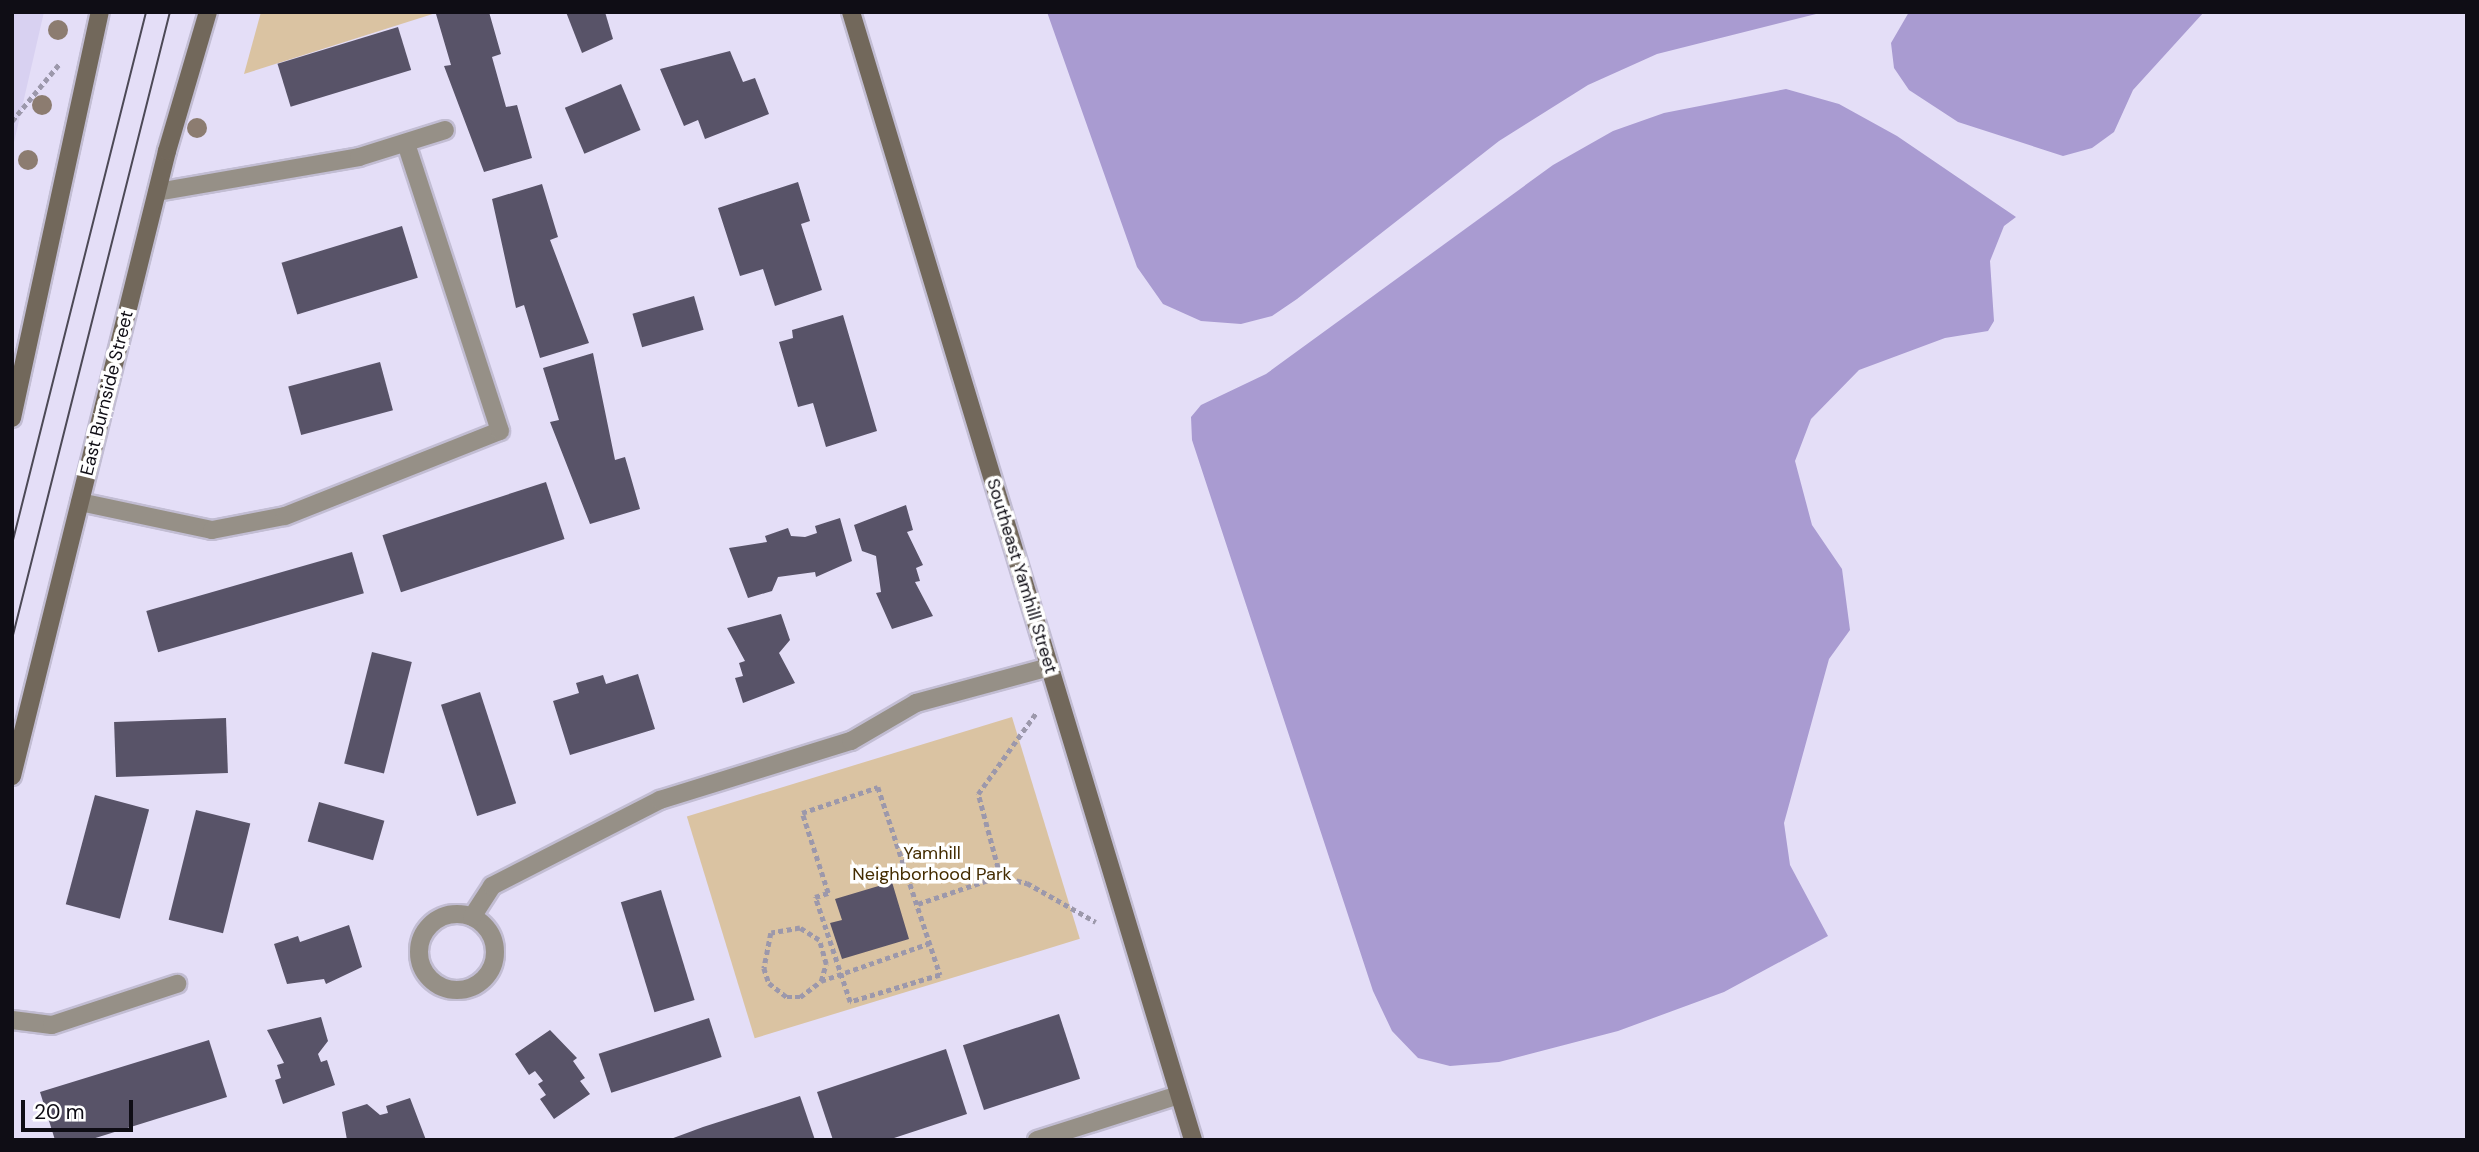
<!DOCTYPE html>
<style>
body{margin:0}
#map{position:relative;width:2479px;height:1152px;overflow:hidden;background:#e4def7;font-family:"DM Sans",sans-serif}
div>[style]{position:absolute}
.built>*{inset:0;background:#d8d1f1}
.green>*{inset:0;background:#dac3a2;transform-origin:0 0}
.water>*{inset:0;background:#a99bd1}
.building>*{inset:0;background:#585368;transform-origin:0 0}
.path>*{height:4.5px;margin-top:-2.25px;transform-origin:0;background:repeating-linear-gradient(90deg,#9c98ab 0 5px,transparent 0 8.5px)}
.roads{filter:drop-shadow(2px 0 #c2bdd3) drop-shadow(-2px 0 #c2bdd3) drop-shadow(0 2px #c2bdd3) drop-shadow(0 -2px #c2bdd3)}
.lane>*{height:18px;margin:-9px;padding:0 9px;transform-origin:9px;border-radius:9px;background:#969087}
.lane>.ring{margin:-9px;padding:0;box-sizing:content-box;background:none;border:18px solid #969087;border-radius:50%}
.street>*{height:18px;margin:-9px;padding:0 9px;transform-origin:9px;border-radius:9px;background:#969087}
.secondary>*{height:18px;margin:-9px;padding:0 9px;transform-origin:9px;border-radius:9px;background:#72685b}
.tram>*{height:2px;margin:-1px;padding:0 1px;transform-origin:1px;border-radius:1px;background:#4c4956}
.trees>*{width:20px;height:20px;margin:-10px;border-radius:50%;background:#8c7c70}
span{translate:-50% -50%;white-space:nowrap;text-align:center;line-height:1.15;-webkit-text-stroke:7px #fff;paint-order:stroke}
.street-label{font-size:18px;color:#0f0d15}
.park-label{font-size:18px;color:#442c01}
.frame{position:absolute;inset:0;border:14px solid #0f0d15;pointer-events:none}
.scale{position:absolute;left:21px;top:1100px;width:112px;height:32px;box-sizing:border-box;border:4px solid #0f0d15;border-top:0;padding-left:9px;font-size:21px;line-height:24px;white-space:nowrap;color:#0f0d15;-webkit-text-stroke:5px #fff;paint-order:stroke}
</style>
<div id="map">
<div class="built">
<div style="clip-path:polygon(12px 12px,44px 12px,12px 151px)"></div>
</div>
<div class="green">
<div style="clip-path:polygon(261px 12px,439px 12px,244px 74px)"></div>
<div style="left:1012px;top:717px;width:232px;height:340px;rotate:73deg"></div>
</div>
<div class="water">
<div style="clip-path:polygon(1047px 12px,1824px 12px,1657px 54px,1588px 85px,1499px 141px,1297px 299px,1272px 316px,1241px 324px,1201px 321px,1163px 304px,1137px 267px)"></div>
<div style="clip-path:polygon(1909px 12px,2204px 12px,2133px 90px,2114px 132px,2092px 148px,2063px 156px,1958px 122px,1909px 90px,1894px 68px,1891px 43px)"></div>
<div style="clip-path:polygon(1786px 89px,1839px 104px,1897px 136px,2016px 217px,2004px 226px,1990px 261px,1994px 321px,1988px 331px,1945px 338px,1859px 370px,1811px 419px,1795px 461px,1812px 525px,1842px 569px,1850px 630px,1829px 659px,1784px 823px,1790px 865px,1828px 936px,1724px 992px,1618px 1031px,1499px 1062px,1450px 1066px,1418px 1058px,1392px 1031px,1373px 991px,1192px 440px,1191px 417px,1201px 405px,1266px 374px,1553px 165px,1613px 131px,1664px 113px)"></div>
</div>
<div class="building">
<div style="clip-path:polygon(443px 12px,489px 12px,501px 54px,492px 57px,506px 107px,517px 105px,532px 158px,484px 172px,444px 66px,451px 65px,436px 14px)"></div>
<div style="clip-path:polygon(566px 12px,605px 12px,613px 39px,582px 53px)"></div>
<div style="left:398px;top:27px;width:45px;height:126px;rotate:73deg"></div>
<div style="clip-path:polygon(730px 51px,743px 82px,755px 78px,769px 114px,705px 139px,698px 120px,684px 126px,660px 69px)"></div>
<div style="left:621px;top:84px;width:50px;height:61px;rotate:67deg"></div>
<div style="clip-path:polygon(798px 182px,810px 221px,801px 224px,822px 290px,775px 306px,763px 269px,740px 276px,718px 208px)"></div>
<div style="clip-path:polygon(542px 184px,558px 237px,550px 240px,589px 343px,540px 358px,524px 305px,516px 308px,492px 199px)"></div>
<div style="left:402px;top:226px;width:54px;height:126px;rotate:73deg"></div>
<div style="left:694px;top:296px;width:35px;height:64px;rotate:74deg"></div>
<div style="clip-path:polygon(843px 315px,877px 431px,826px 447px,813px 403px,798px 407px,779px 342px,793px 338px,792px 330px)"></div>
<div style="clip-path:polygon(593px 353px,615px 460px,625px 457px,640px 509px,590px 524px,550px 422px,559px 420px,543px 368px)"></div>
<div style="left:380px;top:362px;width:50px;height:95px;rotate:75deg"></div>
<div style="left:546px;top:482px;width:60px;height:172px;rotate:72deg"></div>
<div style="clip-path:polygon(906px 505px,913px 530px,907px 532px,923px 565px,916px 568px,920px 581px,915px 582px,933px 616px,892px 629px,876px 593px,881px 592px,876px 556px,862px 551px,854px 525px)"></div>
<div style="clip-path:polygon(840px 518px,852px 561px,816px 577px,815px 572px,778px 577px,772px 591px,748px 598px,729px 548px,767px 542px,765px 536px,788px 528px,791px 536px,805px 537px,817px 533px,815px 526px)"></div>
<div style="left:352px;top:552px;width:43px;height:214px;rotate:74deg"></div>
<div style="clip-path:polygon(781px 614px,790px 640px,779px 653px,795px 683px,743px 703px,735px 678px,743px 676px,739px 663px,745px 661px,727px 628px)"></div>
<div style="left:372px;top:652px;width:41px;height:115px;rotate:14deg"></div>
<div style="clip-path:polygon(638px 674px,655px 729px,570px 755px,553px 701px,579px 693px,576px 683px,603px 675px,606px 684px)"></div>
<div style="left:480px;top:692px;width:117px;height:41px;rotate:72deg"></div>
<div style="left:226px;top:718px;width:55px;height:112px;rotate:88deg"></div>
<div style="left:95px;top:795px;width:56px;height:113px;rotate:15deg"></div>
<div style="left:319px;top:802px;width:68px;height:41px;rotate:16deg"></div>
<div style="left:196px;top:810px;width:56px;height:113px;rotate:14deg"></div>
<div style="clip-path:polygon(892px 882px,909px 939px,842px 959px,830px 923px,842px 920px,835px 899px)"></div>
<div style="left:661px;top:890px;width:115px;height:42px;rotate:73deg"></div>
<div style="clip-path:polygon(349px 925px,362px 967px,326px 984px,324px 979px,287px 984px,274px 944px,298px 936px,300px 942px)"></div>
<div style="left:1059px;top:1014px;width:68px;height:101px;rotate:72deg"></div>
<div style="clip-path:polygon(321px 1017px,328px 1041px,318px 1054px,321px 1062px,327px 1060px,335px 1085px,283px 1104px,275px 1080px,281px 1078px,277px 1065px,284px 1063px,267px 1030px)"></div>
<div style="left:709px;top:1018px;width:41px;height:116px;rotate:72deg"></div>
<div style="clip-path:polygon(550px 1030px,577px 1058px,573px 1061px,585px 1078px,580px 1081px,590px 1094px,554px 1119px,540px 1099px,546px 1095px,538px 1084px,543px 1081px,535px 1071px,529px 1075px,515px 1054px)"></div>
<div style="clip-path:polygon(209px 1040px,227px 1097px,89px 1140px,55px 1140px,40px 1092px)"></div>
<div style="clip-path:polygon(946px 1049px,967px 1114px,888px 1140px,833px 1140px,817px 1092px)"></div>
<div style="clip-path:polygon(800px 1096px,815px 1140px,668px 1140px,703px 1127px)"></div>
<div style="clip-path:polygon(410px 1098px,426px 1140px,347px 1140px,342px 1112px,367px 1104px,380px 1115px,388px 1113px,386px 1106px)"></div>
</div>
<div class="path">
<div style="left:12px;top:121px;width:75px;rotate:-50.4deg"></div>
<div style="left:878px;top:787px;width:198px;rotate:71.7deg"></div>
<div style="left:940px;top:975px;width:94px;rotate:163.3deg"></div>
<div style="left:850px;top:1002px;width:111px;rotate:-108.4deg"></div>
<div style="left:815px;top:897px;width:14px;rotate:-17deg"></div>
<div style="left:828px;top:893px;width:84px;rotate:-108deg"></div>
<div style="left:802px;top:813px;width:80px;rotate:-18.9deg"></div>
<div style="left:1000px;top:876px;width:85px;rotate:-105deg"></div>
<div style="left:978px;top:794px;width:100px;rotate:-54.4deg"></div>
<div style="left:918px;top:904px;width:87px;rotate:-18.9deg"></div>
<div style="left:1000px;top:876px;width:28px;rotate:15deg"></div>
<div style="left:1027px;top:883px;width:79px;rotate:29.5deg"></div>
<div style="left:821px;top:981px;width:18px;rotate:-74deg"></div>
<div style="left:826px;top:964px;width:25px;rotate:-106deg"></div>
<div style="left:819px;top:940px;width:22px;rotate:-148deg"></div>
<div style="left:800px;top:928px;width:29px;rotate:170deg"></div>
<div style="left:771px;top:933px;width:36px;rotate:101deg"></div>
<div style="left:764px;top:968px;width:16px;rotate:72deg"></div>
<div style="left:769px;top:983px;width:23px;rotate:38deg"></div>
<div style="left:787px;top:997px;width:13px"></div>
<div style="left:800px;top:997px;width:26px;rotate:-37deg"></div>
<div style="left:821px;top:981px;width:115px;rotate:-19.2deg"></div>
</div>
<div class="roads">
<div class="lane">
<div style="left:80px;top:502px;width:135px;rotate:12deg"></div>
<div style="left:212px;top:530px;width:74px;rotate:-10.9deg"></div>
<div style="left:285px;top:516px;width:231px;rotate:-21.6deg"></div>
<div style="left:500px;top:431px;width:303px;rotate:-108.1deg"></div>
<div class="ring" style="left:419px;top:914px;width:58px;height:58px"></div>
<div style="left:472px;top:917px;width:37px;rotate:-57deg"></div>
<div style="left:492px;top:886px;width:189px;rotate:-27.1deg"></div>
<div style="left:660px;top:800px;width:200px;rotate:-17.2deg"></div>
<div style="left:851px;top:741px;width:75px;rotate:-30.3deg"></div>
<div style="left:916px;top:703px;width:138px;rotate:-15.1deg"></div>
<div style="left:12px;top:1020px;width:40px;rotate:7.1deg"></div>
<div style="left:52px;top:1025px;width:132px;rotate:-18.2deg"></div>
</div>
<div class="street">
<div style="left:157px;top:192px;width:205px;rotate:-9.8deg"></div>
<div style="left:359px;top:157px;width:90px;rotate:-17.4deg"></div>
<div style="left:1037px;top:1140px;width:149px;rotate:-17.6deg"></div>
</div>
<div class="secondary">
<div style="left:851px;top:12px;width:1179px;rotate:73.13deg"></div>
<div style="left:12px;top:418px;width:415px;rotate:-77.8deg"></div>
<div style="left:12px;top:776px;width:644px;rotate:-76.07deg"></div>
<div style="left:167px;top:151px;width:145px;rotate:-73.6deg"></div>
</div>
</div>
<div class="tram">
<div style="left:12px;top:544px;width:549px;rotate:-75.86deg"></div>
<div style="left:12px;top:639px;width:647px;rotate:-75.86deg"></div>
</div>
<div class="trees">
<div style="left:58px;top:30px"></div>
<div style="left:42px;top:105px"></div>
<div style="left:197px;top:128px"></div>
<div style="left:28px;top:160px"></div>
</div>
<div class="street-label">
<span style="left:107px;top:393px;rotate:-76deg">East Burnside Street</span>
<span style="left:1022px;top:576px;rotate:73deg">Southeast Yamhill Street</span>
</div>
<div class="park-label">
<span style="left:932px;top:864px">Yamhill<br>Neighborhood Park</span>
</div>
<div class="frame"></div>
<div class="scale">20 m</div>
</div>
